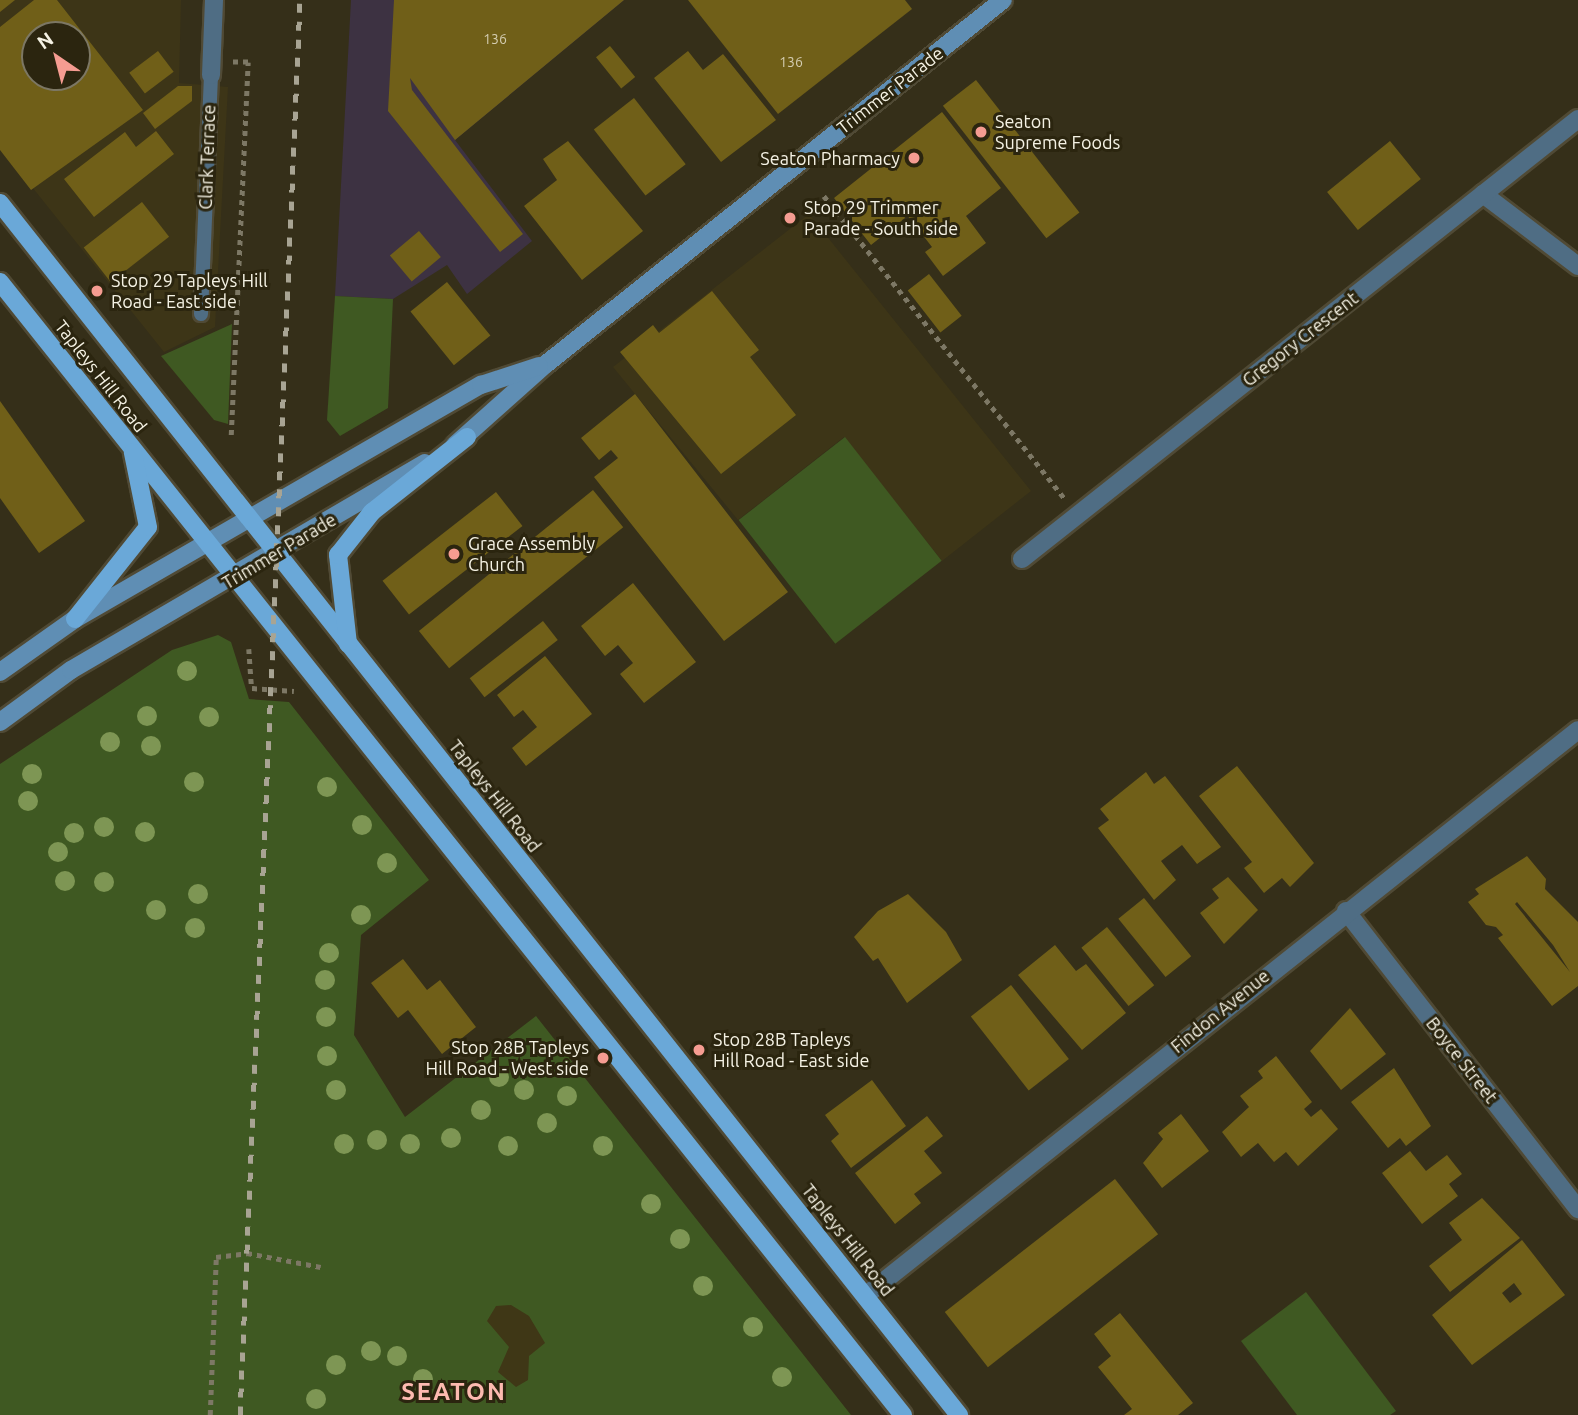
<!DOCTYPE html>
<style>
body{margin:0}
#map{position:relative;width:1578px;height:1415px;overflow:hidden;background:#352f19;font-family:Ubuntu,sans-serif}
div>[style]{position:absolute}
.built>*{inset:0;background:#3d3517}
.industrial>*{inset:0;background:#3d3242}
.green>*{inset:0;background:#3f5922;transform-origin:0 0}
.sand>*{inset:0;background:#3f3716}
.building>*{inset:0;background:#705f18;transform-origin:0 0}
.path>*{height:4.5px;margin-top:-2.25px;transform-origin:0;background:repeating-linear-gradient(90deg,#7d7865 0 5px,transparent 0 10px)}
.roads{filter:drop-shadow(2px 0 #504a35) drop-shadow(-2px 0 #504a35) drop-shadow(0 2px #504a35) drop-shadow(0 -2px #504a35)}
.lane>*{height:14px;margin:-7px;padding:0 7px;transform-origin:7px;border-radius:7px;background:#4f6d84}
.street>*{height:18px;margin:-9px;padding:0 9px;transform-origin:9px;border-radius:9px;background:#4f6d84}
.secondary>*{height:18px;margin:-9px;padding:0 9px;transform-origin:9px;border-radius:9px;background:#5f8eb4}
.primary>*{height:18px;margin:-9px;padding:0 9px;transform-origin:9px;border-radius:9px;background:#6aa8d8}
.rail>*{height:5px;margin-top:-2.5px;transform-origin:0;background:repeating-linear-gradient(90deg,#a8a493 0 9px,transparent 0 18px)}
.trees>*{width:20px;height:20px;margin:-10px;border-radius:50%;background:#7e9654}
.dots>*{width:19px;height:19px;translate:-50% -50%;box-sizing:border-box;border:4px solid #2b250f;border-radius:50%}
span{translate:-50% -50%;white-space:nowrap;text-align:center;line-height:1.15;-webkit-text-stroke:6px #2b250f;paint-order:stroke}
.number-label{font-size:14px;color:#d4cdb1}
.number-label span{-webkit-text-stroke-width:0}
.street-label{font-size:18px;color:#f5f2e4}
.poi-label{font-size:18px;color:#f5f2e4}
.left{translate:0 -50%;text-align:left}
.right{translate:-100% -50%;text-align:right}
.district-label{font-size:24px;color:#fdbab0;font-weight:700;letter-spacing:2px}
.north{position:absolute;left:21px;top:21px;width:70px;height:70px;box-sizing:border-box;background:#2b250f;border:2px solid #7c7764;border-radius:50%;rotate:325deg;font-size:19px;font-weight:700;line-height:28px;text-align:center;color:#f5f2e4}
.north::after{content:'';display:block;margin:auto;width:24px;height:32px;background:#f59c91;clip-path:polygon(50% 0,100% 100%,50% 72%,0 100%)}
</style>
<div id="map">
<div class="built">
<div style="clip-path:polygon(evenodd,0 0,181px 0,179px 83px,228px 87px,215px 327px,164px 352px,0 147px,0 0,35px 35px,77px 35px,77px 77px,35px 77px,35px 35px)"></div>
<div style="clip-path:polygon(809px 214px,1031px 491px,942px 561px,844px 437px,738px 520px,613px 367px)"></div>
</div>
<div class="industrial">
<div style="clip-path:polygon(351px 0,624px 0,455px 140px,532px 241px,467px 294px,447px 265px,393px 299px,335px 296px)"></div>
</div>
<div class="green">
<div style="clip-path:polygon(335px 296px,393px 299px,388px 408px,340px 436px,327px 420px)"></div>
<div style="clip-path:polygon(232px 324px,228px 424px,214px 420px,161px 356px)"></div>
<div style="left:845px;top:437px;width:157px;height:135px;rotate:52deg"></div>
<div style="clip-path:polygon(218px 635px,231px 642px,249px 699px,289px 702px,429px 880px,361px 935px,354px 1035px,405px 1117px,536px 1016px,851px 1415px,0 1415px,0 764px,172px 650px)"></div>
<div style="clip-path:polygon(1306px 1292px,1396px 1411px,1390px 1415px,1297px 1415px,1241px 1341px)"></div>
</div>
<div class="sand">
<div style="clip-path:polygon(511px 1305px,529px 1316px,545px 1343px,529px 1356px,528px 1380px,516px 1387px,498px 1372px,509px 1347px,487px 1321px,496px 1306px)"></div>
</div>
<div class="building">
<div style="clip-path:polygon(0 0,15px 0,0 12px)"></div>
<div style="clip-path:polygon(evenodd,34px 0,57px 0,143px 110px,31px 190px,0 150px,0 27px,34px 0,35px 35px,77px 35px,77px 77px,35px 77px,35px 35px)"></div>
<div style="clip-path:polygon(394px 0,624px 0,455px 140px,410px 78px,412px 90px,523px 234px,500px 252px,388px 111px)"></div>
<div style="clip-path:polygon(688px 0,905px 0,912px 9px,778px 114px)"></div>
<div style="left:610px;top:46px;width:40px;height:18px;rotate:51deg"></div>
<div style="left:158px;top:51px;width:26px;height:36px;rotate:53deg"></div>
<div style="clip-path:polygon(688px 51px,703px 70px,723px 54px,776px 120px,721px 162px,654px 78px)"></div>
<div style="left:976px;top:80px;width:168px;height:42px;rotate:52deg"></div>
<div style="clip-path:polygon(178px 86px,192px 86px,192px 101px,155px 129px,143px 113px)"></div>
<div style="left:634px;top:98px;width:84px;height:51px;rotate:52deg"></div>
<div style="clip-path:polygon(942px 112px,1001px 188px,966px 216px,986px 243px,943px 276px,925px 252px,932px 247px,900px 206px,905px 218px,871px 245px,834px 198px)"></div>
<div style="clip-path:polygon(156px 131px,174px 154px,94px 217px,64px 179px,125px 132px,136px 147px)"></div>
<div style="clip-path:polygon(568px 141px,643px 231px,582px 280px,524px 206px,557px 180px,543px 159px)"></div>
<div style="left:1390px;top:141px;width:49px;height:81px;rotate:51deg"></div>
<div style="left:142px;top:202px;width:44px;height:74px;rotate:52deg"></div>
<div style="left:419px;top:231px;width:34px;height:38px;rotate:50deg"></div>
<div style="left:929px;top:274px;width:53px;height:27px;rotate:52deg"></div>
<div style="left:447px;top:282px;width:69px;height:47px;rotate:51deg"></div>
<div style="clip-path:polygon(712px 291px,759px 350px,750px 357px,796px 415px,721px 474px,620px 352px,653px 325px,659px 333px)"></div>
<div style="clip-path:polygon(635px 394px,788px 592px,724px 641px,594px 477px,618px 458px,611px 450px,599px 460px,581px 438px)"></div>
<div style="clip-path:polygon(0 401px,85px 521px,39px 553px,0 498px)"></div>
<div style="left:593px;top:490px;width:48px;height:224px;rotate:51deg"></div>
<div style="left:496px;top:492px;width:43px;height:144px;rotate:52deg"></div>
<div style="clip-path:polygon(633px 583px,696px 662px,644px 703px,620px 674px,633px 663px,618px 645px,605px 656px,581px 626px)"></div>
<div style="left:543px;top:621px;width:24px;height:93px;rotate:52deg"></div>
<div style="clip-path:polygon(545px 656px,592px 714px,526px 766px,512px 748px,537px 727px,523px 710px,514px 717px,497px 695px)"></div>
<div style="clip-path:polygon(1237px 766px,1314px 863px,1290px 887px,1282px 878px,1264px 893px,1244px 868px,1252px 862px,1199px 796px)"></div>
<div style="clip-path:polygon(1146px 772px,1154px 784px,1165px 776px,1221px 847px,1197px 864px,1182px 845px,1161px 861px,1176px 880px,1154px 900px,1098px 828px,1109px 820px,1100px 809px)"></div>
<div style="clip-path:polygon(evenodd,1527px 856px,1546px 879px,1545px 889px,1578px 922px,1578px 986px,1552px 1006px,1498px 938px,1503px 935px,1496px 927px,1486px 925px,1468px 902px,1479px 894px,1475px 889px,1527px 856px,1517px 902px,1553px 945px,1570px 972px,1515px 904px,1517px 902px)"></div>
<div style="clip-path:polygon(1228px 877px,1258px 910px,1224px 944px,1200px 913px,1219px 898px,1212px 889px)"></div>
<div style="clip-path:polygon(908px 894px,946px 932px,962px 960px,907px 1003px,878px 958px,873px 961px,854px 937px,878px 911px)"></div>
<div style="left:1144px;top:898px;width:75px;height:33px;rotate:51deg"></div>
<div style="left:1107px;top:927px;width:75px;height:33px;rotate:51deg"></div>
<div style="clip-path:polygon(1055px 945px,1076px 971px,1086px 964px,1126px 1013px,1082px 1050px,1018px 975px)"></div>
<div style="clip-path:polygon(403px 959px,427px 990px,440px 980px,476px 1027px,442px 1054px,408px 1010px,398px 1018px,371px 983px)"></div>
<div style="left:1011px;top:985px;width:94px;height:51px;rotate:52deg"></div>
<div style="clip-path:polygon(1350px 1008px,1386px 1054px,1341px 1090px,1310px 1051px)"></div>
<div style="clip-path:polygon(1276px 1056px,1312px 1102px,1304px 1109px,1311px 1117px,1321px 1109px,1338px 1129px,1298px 1166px,1286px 1152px,1274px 1162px,1258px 1143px,1241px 1157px,1222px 1132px,1249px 1107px,1240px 1096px,1263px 1078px,1258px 1071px)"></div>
<div style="clip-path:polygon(1394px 1068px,1431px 1126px,1406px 1146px,1400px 1138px,1388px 1148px,1351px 1102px)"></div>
<div style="clip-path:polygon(872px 1080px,906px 1126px,851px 1168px,831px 1141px,839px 1134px,825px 1115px)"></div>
<div style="clip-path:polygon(1181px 1114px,1209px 1151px,1162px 1188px,1143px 1163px,1163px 1139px,1158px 1133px)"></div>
<div style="clip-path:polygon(927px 1116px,943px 1136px,924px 1151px,942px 1173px,914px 1194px,921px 1203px,895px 1224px,855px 1173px)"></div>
<div style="clip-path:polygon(1410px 1151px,1426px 1171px,1447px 1155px,1462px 1174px,1449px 1184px,1458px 1196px,1422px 1224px,1382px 1173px)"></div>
<div style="left:1115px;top:1179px;width:70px;height:216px;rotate:52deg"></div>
<div style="clip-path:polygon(1482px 1198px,1520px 1238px,1450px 1292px,1429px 1266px,1462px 1240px,1449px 1223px)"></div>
<div style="clip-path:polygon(evenodd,1522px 1240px,1565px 1295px,1472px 1365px,1432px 1315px,1522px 1240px,1514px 1283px,1522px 1294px,1510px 1303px,1502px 1293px,1514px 1283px)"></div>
<div style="clip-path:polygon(1120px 1313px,1193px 1403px,1178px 1415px,1124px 1415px,1132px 1409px,1098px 1367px,1111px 1356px,1094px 1334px)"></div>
</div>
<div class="path">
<div style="left:824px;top:196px;width:386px;rotate:51.5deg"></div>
<div style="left:231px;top:435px;width:373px;rotate:-87.4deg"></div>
<div style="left:248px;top:62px;width:15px;rotate:180deg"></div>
<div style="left:249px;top:649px;width:39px;rotate:86deg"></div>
<div style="left:252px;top:688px;width:42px;rotate:4.1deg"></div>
<div style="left:210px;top:1415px;width:158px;rotate:-87.8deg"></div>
<div style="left:216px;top:1257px;width:31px;rotate:-7deg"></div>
<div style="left:247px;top:1253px;width:75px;rotate:10.7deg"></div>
</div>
<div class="roads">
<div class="lane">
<div style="left:201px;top:314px;width:239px;rotate:-87.6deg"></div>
</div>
<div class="street">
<div style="left:211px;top:75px;width:75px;rotate:-87.7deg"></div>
<div style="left:1483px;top:194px;width:119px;rotate:37.2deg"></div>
<div style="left:1022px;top:559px;width:709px;rotate:-38.36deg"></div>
<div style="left:1346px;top:911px;width:378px;rotate:52.1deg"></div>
<div style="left:865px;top:1296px;width:910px;rotate:-38.44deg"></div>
</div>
<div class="secondary">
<div style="left:455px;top:445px;width:122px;rotate:-41.7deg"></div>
<div style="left:546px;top:364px;width:584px;rotate:-38.54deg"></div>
<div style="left:0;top:672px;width:92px;rotate:-35.2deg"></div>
<div style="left:75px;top:619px;width:469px;rotate:-30deg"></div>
<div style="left:481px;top:385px;width:61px;rotate:-18.1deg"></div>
<div style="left:0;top:722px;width:88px;rotate:-36.2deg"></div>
<div style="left:71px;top:670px;width:410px;rotate:-30.3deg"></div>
</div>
<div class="primary">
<div style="left:0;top:203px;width:1546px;rotate:51.65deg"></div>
<div style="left:0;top:282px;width:1449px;rotate:51.45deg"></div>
<div style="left:75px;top:619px;width:117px;rotate:-51.6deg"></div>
<div style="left:148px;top:527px;width:76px;rotate:-101.5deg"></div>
<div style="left:348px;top:644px;width:90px;rotate:-96.4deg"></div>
<div style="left:338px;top:555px;width:55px;rotate:-51.7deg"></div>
<div style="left:372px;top:512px;width:121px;rotate:-38.3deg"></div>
</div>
</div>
<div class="rail">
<div style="left:240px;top:1415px;width:1416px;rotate:-87.57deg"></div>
</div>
<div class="trees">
<div style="left:187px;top:671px"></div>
<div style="left:147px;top:716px"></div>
<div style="left:209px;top:717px"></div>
<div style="left:110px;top:742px"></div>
<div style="left:151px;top:746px"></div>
<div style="left:32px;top:774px"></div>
<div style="left:194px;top:782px"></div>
<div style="left:327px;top:787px"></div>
<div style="left:28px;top:801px"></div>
<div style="left:362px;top:825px"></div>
<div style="left:104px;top:827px"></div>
<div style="left:145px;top:832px"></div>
<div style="left:74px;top:833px"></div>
<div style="left:58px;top:852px"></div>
<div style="left:387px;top:863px"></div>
<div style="left:65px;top:881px"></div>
<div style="left:104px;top:882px"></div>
<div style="left:198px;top:894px"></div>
<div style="left:156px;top:910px"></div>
<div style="left:361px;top:915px"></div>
<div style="left:195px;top:928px"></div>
<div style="left:329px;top:953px"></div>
<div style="left:325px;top:980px"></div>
<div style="left:326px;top:1017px"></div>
<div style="left:327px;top:1056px"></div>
<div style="left:499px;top:1077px"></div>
<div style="left:336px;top:1090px"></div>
<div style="left:524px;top:1090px"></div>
<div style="left:567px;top:1096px"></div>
<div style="left:481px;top:1110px"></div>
<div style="left:547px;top:1123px"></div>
<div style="left:451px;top:1138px"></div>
<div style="left:377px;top:1140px"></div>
<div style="left:344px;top:1144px"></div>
<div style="left:410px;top:1144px"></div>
<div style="left:508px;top:1146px"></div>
<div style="left:603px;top:1146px"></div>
<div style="left:651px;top:1204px"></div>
<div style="left:680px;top:1239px"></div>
<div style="left:703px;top:1286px"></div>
<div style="left:753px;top:1327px"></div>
<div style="left:371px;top:1351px"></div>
<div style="left:397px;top:1356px"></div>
<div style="left:336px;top:1365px"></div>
<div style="left:782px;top:1377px"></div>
<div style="left:423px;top:1379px"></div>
<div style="left:316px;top:1399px"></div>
</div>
<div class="dots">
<div style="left:981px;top:132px;background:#f59c91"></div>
<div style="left:914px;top:158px;background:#f59c91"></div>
<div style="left:790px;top:218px;background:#f59c91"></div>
<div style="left:97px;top:291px;background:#f59c91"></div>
<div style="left:454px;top:554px;background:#f59c91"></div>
<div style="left:699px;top:1050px;background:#f59c91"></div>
<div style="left:603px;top:1058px;background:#f59c91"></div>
</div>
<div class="number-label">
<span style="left:495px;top:39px">136</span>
<span style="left:791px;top:62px">136</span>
</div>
<div class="street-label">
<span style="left:890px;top:90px;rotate:-38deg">Trimmer Parade</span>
<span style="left:207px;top:157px;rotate:-88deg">Clark Terrace</span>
<span style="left:1300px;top:339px;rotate:-38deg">Gregory Crescent</span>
<span style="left:101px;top:376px;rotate:52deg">Tapleys Hill Road</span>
<span style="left:279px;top:551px;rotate:-31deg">Trimmer Parade</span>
<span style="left:495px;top:796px;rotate:52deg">Tapleys Hill Road</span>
<span style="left:1220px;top:1011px;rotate:-39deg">Findon Avenue</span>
<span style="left:1462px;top:1060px;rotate:52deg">Boyce Street</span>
<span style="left:848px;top:1240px;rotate:52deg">Tapleys Hill Road</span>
</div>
<div class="poi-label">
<span class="left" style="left:995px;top:132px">Seaton<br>Supreme Foods</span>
<span class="right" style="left:900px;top:158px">Seaton Pharmacy</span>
<span class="left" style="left:804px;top:218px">Stop 29 Trimmer<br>Parade - South side</span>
<span class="left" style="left:111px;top:291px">Stop 29 Tapleys Hill<br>Road - East side</span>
<span class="left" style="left:468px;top:554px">Grace Assembly<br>Church</span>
<span class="left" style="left:713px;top:1050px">Stop 28B Tapleys<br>Hill Road - East side</span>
<span class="right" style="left:589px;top:1058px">Stop 28B Tapleys<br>Hill Road - West side</span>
</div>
<div class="district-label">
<span style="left:454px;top:1392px">SEATON</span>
</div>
<div class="north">N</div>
</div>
